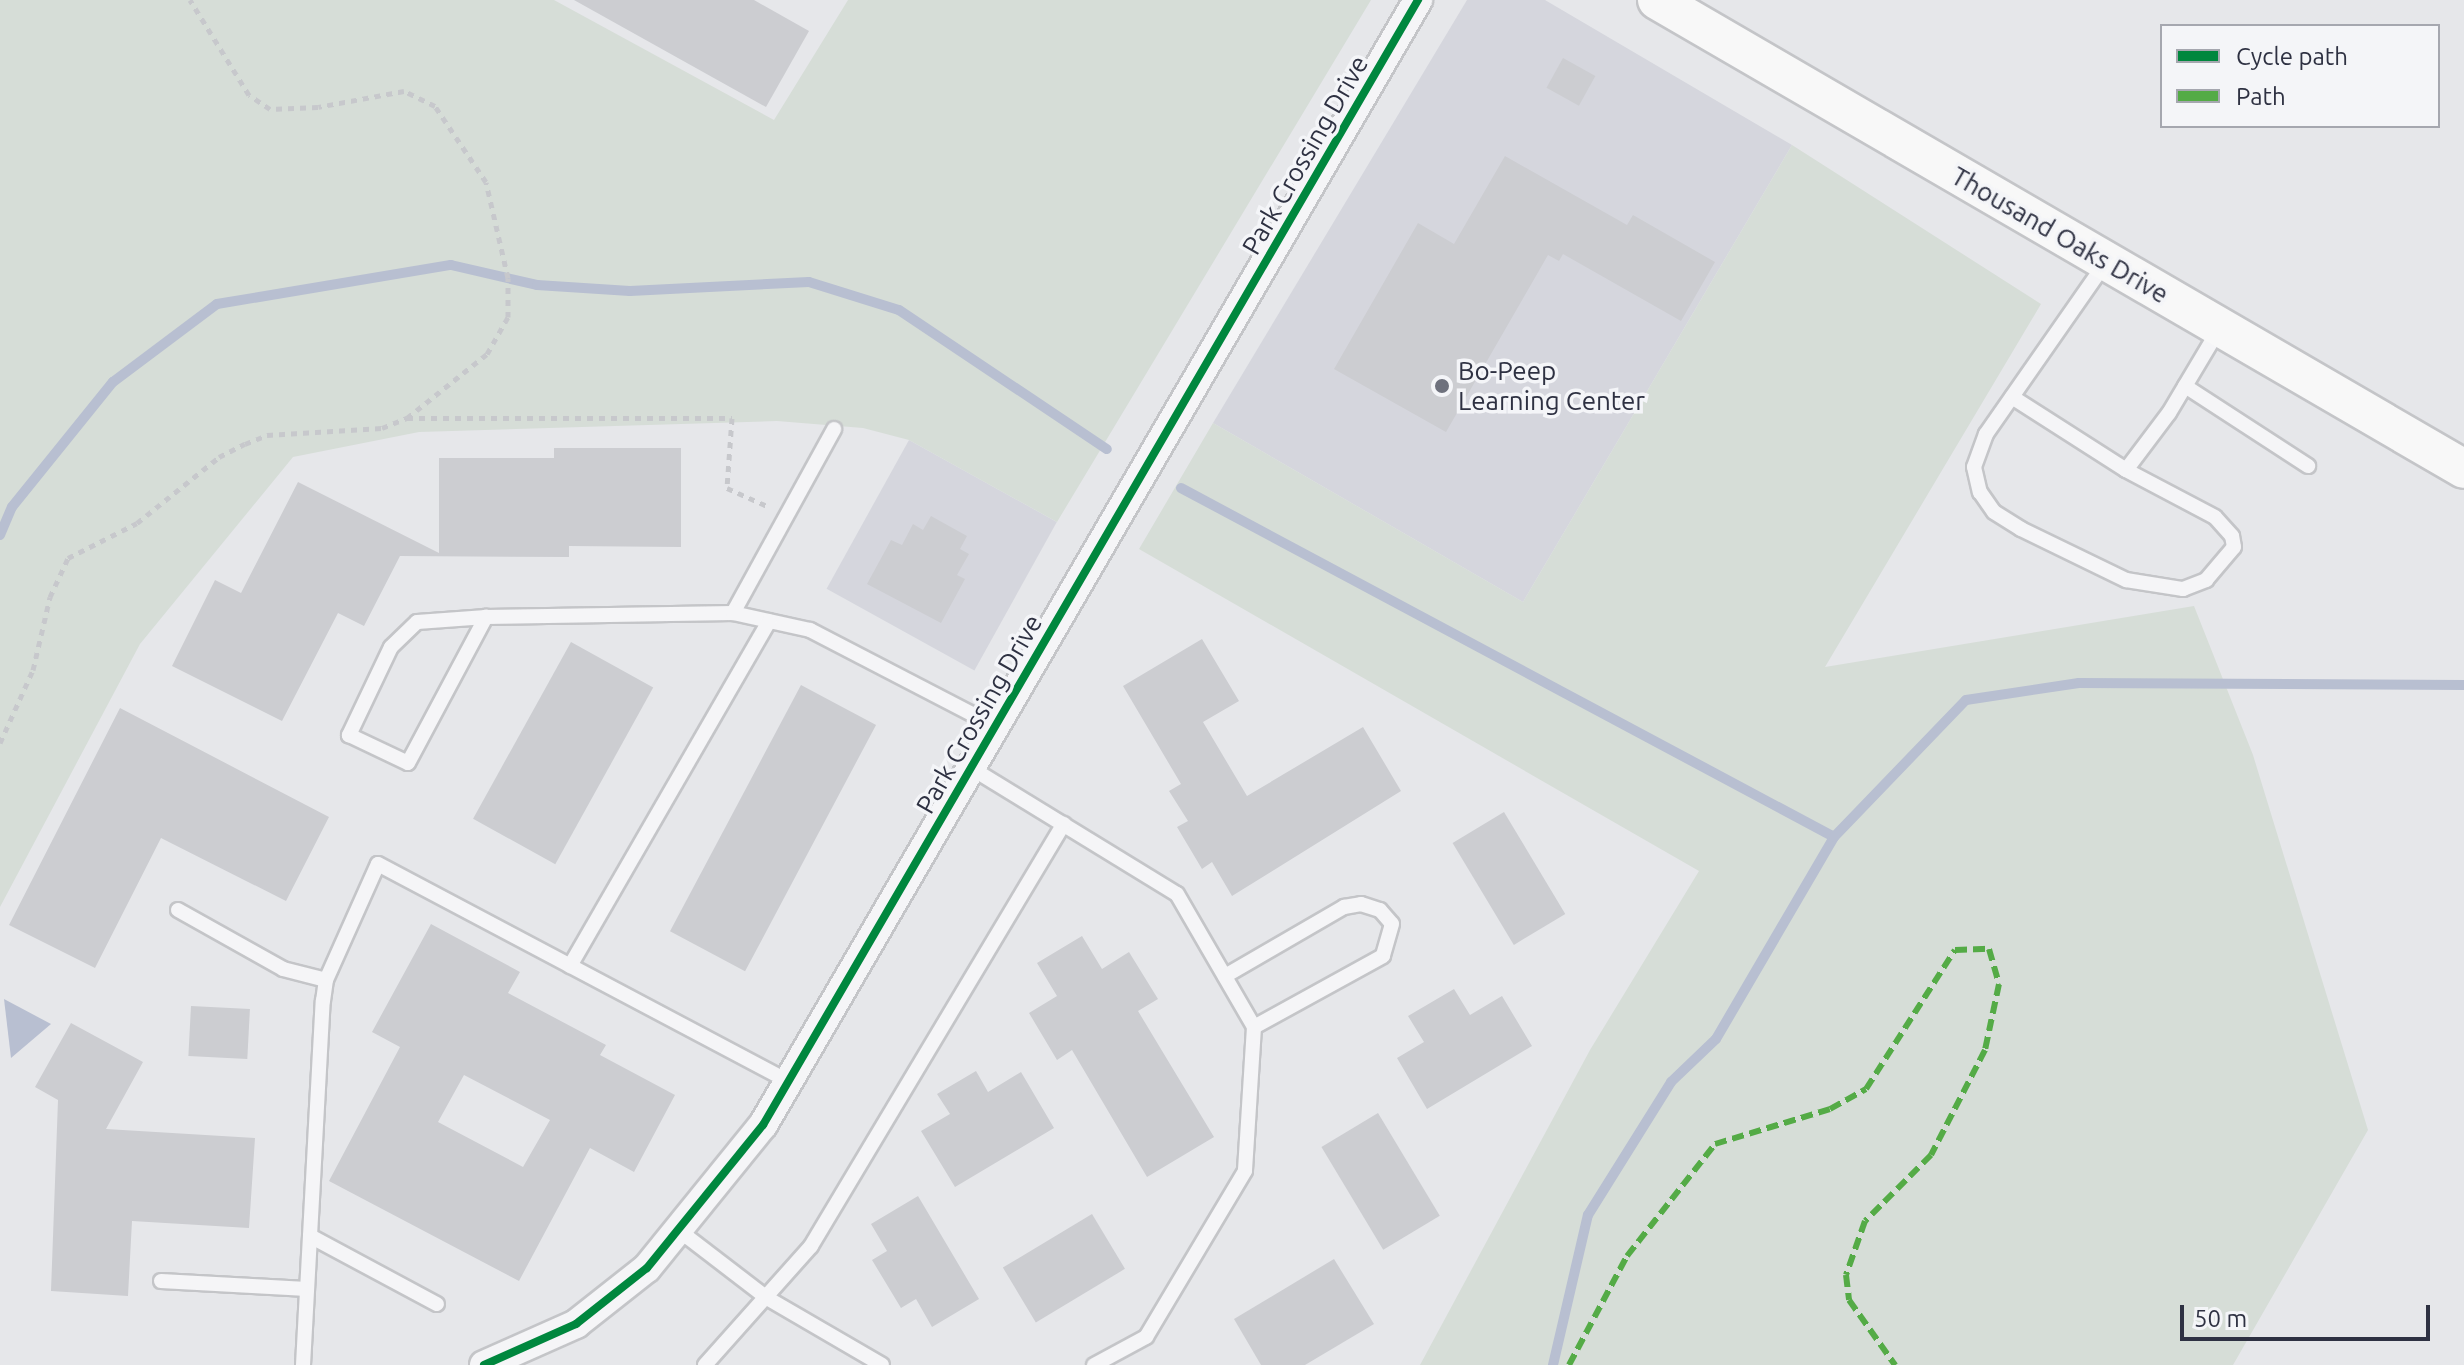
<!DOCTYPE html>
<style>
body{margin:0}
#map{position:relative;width:2464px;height:1365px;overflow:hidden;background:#e6e7ea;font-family:Ubuntu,sans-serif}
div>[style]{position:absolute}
.built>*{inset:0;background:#d5d6dd;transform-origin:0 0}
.green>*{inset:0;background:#d6ddd7}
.water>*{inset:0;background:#b8bfd1}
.stream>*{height:10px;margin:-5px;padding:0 5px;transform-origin:5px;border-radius:5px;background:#b8bfd1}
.building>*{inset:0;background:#cccdd1;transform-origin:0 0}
.path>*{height:5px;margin-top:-2.5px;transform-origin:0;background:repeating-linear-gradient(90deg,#c7c8cc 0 6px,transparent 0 12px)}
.roads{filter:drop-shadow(2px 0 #c4c5c8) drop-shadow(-2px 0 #c4c5c8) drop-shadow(0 2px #c4c5c8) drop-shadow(0 -2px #c4c5c8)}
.lane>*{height:14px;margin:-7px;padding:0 7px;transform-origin:7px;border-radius:7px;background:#f5f5f7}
.street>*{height:28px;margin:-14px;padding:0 14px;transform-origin:14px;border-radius:14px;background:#f5f5f7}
.secondary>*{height:38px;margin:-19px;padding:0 19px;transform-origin:19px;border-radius:19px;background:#f8f8f8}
.quiet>*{height:6px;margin-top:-3px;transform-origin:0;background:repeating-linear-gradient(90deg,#54ab46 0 12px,transparent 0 18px)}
.cycleway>*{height:8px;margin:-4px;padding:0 4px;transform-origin:4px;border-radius:4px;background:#00873e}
.dots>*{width:22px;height:22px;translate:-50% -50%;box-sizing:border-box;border:4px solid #f4f5f8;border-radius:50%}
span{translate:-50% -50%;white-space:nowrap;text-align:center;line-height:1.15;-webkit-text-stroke:7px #f4f5f8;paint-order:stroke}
.street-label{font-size:26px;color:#2e3142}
.poi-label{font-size:26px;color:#2e3142}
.left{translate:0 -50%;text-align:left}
.legend{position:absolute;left:2160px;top:24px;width:280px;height:104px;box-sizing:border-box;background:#f4f5f8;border:2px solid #a5a7af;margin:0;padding:10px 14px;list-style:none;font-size:24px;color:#2e3142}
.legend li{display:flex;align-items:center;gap:16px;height:40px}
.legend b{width:40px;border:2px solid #a5a7af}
.scale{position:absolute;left:2180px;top:1305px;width:250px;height:36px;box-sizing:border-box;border:4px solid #2e3142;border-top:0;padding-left:10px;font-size:24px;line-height:28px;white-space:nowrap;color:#2e3142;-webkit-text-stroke:6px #f4f5f8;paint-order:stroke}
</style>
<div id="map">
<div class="built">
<div style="clip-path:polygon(1467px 0,1545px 0,1792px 145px,1523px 602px,1213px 423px)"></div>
<div style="left:909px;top:440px;width:169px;height:170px;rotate:29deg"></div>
</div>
<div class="green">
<div style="clip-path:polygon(0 0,554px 0,774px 120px,848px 0,1371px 0,1057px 522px,909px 440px,863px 428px,777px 421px,419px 432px,293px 457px,140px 644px,0 907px)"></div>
<div style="clip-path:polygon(1792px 145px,2041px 304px,1825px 667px,2194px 606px,2253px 755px,2368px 1130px,2233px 1365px,1420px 1365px,1590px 1050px,1699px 871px,1139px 549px,1213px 423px,1523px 602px)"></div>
</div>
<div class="water">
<div style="clip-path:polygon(4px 999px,51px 1024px,11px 1058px)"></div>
</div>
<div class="stream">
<div style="left:1181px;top:488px;width:740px;rotate:28.12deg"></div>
<div style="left:0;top:535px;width:30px;rotate:-67deg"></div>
<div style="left:12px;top:507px;width:161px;rotate:-51.1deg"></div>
<div style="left:113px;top:382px;width:130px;rotate:-36.9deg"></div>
<div style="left:217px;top:304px;width:237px;rotate:-9.5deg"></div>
<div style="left:451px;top:265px;width:88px;rotate:13.1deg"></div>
<div style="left:537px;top:285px;width:93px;rotate:3.7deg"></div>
<div style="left:630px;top:291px;width:179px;rotate:-2.9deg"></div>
<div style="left:809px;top:282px;width:94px;rotate:17.3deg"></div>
<div style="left:899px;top:310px;width:250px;rotate:33.8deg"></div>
<div style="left:1553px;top:1365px;width:154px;rotate:-76.9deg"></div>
<div style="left:1588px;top:1215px;width:157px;rotate:-58deg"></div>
<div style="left:1671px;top:1082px;width:62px;rotate:-43.7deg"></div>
<div style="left:1716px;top:1039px;width:234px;rotate:-59.7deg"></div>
<div style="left:1834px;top:837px;width:190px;rotate:-46.1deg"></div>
<div style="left:1966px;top:700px;width:114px;rotate:-8.6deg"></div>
<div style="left:2079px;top:683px;width:385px;rotate:0.3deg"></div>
</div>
<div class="building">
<div style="clip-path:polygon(574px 0,754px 0,809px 31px,766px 107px)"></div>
<div style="left:1563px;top:58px;width:37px;height:34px;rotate:29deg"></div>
<div style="clip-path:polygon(1505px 156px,1627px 225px,1633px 215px,1715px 262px,1681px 321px,1563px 254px,1559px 261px,1548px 255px,1446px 432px,1334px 369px,1418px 223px,1454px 244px)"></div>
<div style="clip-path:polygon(554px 448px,681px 448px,681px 547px,569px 546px,569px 557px,400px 556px,364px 626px,338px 613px,282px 721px,172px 666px,215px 580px,241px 593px,298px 482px,439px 553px,439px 458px,554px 458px)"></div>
<div style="clip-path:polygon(931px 516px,967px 536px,960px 549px,969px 554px,957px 575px,965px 579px,941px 623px,867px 584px,891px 540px,902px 545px,913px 524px,923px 530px)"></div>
<div style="clip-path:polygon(1202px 639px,1239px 701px,1203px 722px,1247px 796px,1363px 727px,1401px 791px,1232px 896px,1212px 862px,1202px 869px,1177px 827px,1188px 821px,1169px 791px,1181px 784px,1123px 686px)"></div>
<div style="left:571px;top:642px;width:94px;height:202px;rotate:29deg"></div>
<div style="left:801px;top:685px;width:85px;height:279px;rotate:28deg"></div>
<div style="clip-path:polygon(120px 708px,329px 817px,286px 901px,161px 838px,95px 968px,9px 925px)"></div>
<div style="left:1504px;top:812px;width:119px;height:60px;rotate:59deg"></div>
<div style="clip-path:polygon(evenodd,431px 924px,520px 972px,508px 993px,606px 1045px,600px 1055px,675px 1095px,634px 1172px,590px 1148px,519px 1281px,329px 1181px,400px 1047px,372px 1032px,431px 924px,464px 1075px,550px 1120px,523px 1167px,438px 1122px,464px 1075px)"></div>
<div style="clip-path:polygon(1082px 936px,1102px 969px,1129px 952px,1158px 999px,1138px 1011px,1214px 1137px,1147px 1177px,1072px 1050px,1057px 1060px,1029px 1013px,1057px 996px,1037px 963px)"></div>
<div style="clip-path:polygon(1454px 989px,1470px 1015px,1502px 996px,1532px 1046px,1427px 1109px,1397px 1058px,1424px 1042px,1408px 1016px)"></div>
<div style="left:191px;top:1006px;width:59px;height:50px;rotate:3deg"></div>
<div style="clip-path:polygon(71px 1023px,143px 1062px,106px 1129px,255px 1138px,249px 1228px,132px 1221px,128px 1296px,51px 1291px,58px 1100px,35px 1087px)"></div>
<div style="clip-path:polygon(976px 1071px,988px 1092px,1021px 1072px,1054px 1128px,955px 1187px,921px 1131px,950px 1114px,937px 1094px)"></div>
<div style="left:1378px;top:1113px;width:120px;height:66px;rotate:59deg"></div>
<div style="clip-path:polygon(918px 1196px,979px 1299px,932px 1327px,916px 1299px,901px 1308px,872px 1260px,887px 1251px,871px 1224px)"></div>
<div style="left:1092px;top:1214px;width:64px;height:104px;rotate:59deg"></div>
<div style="clip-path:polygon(1334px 1259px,1374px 1324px,1305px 1365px,1261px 1365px,1234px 1319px)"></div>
</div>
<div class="path">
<div style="left:407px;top:418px;width:325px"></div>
<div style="left:732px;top:418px;width:70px;rotate:94.1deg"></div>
<div style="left:727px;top:488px;width:44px;rotate:24.2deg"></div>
<div style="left:0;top:743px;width:80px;rotate:-65.7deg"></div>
<div style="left:33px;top:670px;width:75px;rotate:-76.9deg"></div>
<div style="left:50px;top:597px;width:43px;rotate:-65.2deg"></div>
<div style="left:68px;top:558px;width:77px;rotate:-26.9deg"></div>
<div style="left:137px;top:523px;width:105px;rotate:-38.8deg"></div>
<div style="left:219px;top:457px;width:29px;rotate:-27deg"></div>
<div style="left:245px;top:444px;width:24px;rotate:-22deg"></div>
<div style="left:267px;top:435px;width:115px;rotate:-3.5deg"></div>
<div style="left:382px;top:428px;width:27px;rotate:-22deg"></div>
<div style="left:407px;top:418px;width:102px;rotate:-38.7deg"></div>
<div style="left:487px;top:354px;width:43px;rotate:-60.4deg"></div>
<div style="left:508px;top:317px;width:39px;rotate:-90deg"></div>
<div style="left:508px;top:278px;width:98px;rotate:-102.9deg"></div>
<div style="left:486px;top:182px;width:92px;rotate:-123.9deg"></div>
<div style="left:435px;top:106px;width:34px;rotate:-154deg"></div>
<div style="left:404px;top:91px;width:87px;rotate:169.5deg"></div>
<div style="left:318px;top:107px;width:48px;rotate:177.6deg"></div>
<div style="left:270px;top:109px;width:25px;rotate:-146deg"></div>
<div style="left:249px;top:95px;width:112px;rotate:-121.8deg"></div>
</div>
<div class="roads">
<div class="lane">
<div style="left:2106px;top:262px;width:210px;rotate:124.9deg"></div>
<div style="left:1986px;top:434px;width:35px;rotate:110deg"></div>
<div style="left:1974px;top:467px;width:26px;rotate:77deg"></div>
<div style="left:1980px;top:492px;width:24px;rotate:55deg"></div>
<div style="left:1994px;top:512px;width:32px;rotate:32deg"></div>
<div style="left:2021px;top:529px;width:117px;rotate:25.9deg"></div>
<div style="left:2126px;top:580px;width:58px;rotate:9deg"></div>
<div style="left:2183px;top:589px;width:25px;rotate:-21deg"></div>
<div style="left:2206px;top:580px;width:43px;rotate:-49.7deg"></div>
<div style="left:2234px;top:547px;width:11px;rotate:-100deg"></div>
<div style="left:2232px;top:536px;width:25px;rotate:-132deg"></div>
<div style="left:2215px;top:517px;width:101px;rotate:-152.2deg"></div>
<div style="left:2126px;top:470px;width:71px;rotate:-53deg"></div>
<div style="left:2169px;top:413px;width:98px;rotate:-59.2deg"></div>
<div style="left:2185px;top:386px;width:147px;rotate:33deg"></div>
<div style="left:2012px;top:397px;width:135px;rotate:32.6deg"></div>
<div style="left:733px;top:613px;width:210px;rotate:-61.2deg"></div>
<div style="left:486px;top:617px;width:69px;rotate:175.9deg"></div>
<div style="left:417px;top:622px;width:36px;rotate:136deg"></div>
<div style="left:391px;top:647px;width:98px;rotate:115.5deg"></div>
<div style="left:349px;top:735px;width:65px;rotate:25.4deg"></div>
<div style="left:408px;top:763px;width:166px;rotate:-61.9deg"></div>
<div style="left:486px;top:617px;width:247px;rotate:-0.9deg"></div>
<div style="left:733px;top:613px;width:79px;rotate:12.4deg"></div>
<div style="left:810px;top:630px;width:208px;rotate:27.4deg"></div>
<div style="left:971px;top:768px;width:241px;rotate:31.5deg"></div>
<div style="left:1177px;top:894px;width:154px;rotate:59.9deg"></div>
<div style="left:1254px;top:1027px;width:144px;rotate:93.6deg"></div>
<div style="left:1245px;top:1171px;width:193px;rotate:120.8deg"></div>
<div style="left:1146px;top:1337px;width:59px;rotate:151.7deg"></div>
<div style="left:178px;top:910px;width:120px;rotate:29.3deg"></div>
<div style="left:283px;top:969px;width:44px;rotate:14.3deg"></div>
<div style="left:570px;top:966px;width:398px;rotate:-60deg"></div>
<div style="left:1225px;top:976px;width:138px;rotate:-30.1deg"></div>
<div style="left:1344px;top:907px;width:17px;rotate:-10deg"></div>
<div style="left:1361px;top:904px;width:20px;rotate:18deg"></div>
<div style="left:1380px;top:910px;width:18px;rotate:49deg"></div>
<div style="left:1392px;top:924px;width:33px;rotate:106deg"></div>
<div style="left:1383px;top:956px;width:147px;rotate:151.2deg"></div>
<div style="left:681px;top:1232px;width:108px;rotate:37.5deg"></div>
<div style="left:767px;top:1298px;width:133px;rotate:30.2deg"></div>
<div style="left:310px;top:1236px;width:144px;rotate:28.2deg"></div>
<div style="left:161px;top:1281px;width:146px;rotate:3.1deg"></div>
<div style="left:303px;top:1365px;width:365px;rotate:-86.9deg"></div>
<div style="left:323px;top:1001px;width:21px;rotate:-82deg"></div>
<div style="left:326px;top:980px;width:127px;rotate:-65.9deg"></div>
<div style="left:378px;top:864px;width:464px;rotate:27.9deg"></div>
<div style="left:705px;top:1365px;width:159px;rotate:-48.3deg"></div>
<div style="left:811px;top:1246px;width:492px;rotate:-59.1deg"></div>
</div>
<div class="street">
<div style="left:484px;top:1365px;width:101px;rotate:-24deg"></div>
<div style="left:576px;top:1324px;width:90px;rotate:-38.3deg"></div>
<div style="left:647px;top:1268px;width:184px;rotate:-51deg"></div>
<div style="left:763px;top:1125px;width:1302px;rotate:-59.79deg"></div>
</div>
<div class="secondary">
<div style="left:1657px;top:0;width:933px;rotate:30.16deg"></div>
</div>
</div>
<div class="quiet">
<div style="left:1569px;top:1365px;width:123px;rotate:-62deg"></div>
<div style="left:1627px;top:1256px;width:142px;rotate:-51.8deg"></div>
<div style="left:1715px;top:1144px;width:120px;rotate:-16.9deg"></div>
<div style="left:1830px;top:1109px;width:41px;rotate:-29.1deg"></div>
<div style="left:1866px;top:1089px;width:165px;rotate:-57.4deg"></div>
<div style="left:1955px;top:950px;width:34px;rotate:-2deg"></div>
<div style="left:1989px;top:949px;width:36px;rotate:74deg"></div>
<div style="left:1999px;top:984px;width:67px;rotate:102deg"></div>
<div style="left:1985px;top:1050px;width:118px;rotate:117.2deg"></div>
<div style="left:1931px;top:1155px;width:93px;rotate:135deg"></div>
<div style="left:1865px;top:1221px;width:57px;rotate:109.4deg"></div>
<div style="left:1846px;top:1275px;width:25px;rotate:83deg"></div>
<div style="left:1849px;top:1300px;width:80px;rotate:54.7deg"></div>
</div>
<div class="cycleway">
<div style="left:484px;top:1365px;width:101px;rotate:-24deg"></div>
<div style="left:576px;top:1324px;width:90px;rotate:-38.3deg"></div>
<div style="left:647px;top:1268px;width:184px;rotate:-51deg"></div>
<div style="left:763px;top:1125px;width:1302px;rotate:-59.79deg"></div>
</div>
<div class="dots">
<div style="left:1442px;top:386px;background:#6e717d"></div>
</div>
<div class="street-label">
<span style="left:1305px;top:155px;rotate:-60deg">Park Crossing Drive</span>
<span style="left:2060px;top:235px;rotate:30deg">Thousand Oaks Drive</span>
<span style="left:979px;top:714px;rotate:-60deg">Park Crossing Drive</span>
</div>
<div class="poi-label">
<span class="left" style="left:1458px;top:386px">Bo-Peep<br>Learning Center</span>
</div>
<ul class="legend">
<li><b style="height:10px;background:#00873e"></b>Cycle path</li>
<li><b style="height:10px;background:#54ab46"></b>Path</li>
</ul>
<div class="scale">50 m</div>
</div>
